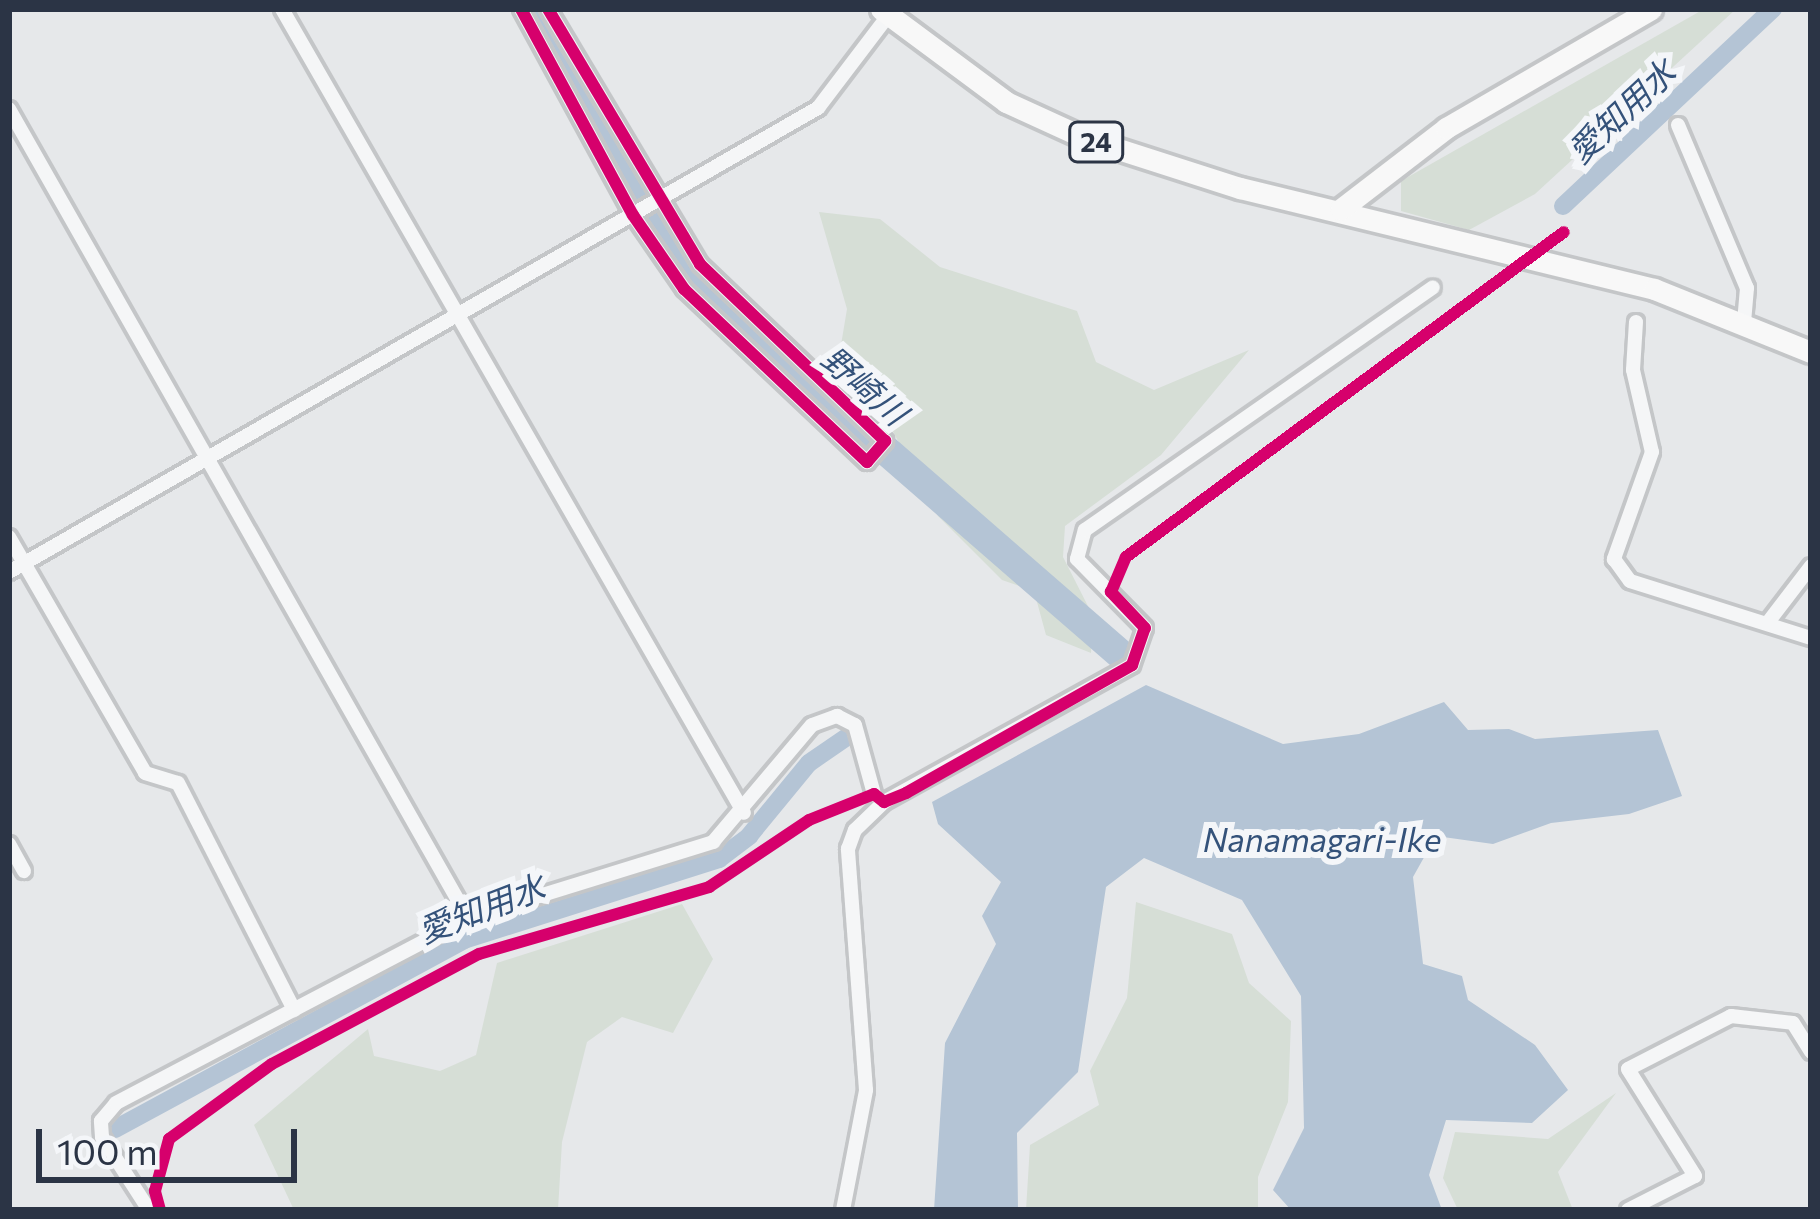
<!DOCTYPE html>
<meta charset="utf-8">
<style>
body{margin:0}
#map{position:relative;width:1820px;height:1219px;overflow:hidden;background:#e6e8ea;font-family:Commissioner,"Noto Sans JP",sans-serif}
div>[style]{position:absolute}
.green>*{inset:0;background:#d6ded6}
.water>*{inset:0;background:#b4c4d5}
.canal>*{height:18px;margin:-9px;padding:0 9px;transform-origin:9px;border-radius:9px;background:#b4c4d5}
.river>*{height:30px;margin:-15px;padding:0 15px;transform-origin:15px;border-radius:15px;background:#b4c4d5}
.roads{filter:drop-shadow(3px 0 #c4c6c8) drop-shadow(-3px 0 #c4c6c8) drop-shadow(0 3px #c4c6c8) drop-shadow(0 -3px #c4c6c8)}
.minor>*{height:14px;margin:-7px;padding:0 7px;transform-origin:7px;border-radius:7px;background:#f5f6f7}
.primary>*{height:21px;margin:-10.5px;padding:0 10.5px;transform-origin:10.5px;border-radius:10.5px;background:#f8f8f8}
.cycleway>*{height:12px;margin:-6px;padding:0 6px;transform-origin:6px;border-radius:6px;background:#d6006c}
span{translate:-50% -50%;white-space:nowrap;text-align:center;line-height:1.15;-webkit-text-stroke:12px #f4f6f9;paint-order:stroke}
.shield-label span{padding:3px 9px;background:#f4f6f9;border:3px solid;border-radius:9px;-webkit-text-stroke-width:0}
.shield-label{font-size:27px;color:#2b3445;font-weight:700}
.water-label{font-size:33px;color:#34527a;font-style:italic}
.frame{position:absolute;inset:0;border:12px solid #2b3445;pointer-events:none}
.scale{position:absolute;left:36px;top:1129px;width:261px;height:54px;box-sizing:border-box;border:6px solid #2b3445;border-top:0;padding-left:15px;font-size:36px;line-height:42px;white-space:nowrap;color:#2b3445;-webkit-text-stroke:9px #f4f6f9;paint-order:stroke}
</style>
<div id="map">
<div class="green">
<div style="clip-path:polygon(1704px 9px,1736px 9px,1535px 194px,1469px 230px,1401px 211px,1401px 181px)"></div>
<div style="clip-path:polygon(819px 212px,880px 219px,940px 267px,1077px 311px,1096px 362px,1154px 390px,1249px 350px,1161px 455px,1065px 526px,1063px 557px,1093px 616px,1091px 653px,1046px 635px,1034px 591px,1002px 580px,938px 516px,881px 409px,839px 357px,847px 309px)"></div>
<div style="clip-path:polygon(1136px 902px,1232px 934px,1249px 983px,1291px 1021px,1288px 1102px,1258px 1177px,1258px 1210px,1026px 1210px,1030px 1145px,1099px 1105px,1090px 1071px,1127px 998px)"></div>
<div style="clip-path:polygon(682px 904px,713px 959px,673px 1033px,622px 1017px,587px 1042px,562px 1142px,558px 1210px,294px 1210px,254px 1125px,368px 1029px,374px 1056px,440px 1071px,476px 1055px,497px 963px)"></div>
<div style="clip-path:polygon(1616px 1093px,1558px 1172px,1573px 1210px,1458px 1210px,1443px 1178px,1455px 1132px,1548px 1139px)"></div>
</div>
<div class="water">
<div style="clip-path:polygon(1146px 685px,1283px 744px,1359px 734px,1444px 702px,1468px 730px,1509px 729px,1535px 739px,1658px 730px,1682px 796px,1629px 814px,1551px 823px,1493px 844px,1436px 836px,1413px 877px,1423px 964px,1462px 976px,1468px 1000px,1535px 1045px,1568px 1090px,1532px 1123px,1446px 1120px,1429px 1175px,1442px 1210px,1291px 1210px,1273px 1190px,1304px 1128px,1301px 996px,1242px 900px,1144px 858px,1106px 887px,1078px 1072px,1017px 1133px,1018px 1210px,934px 1210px,945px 1043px,996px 944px,982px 916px,1001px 882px,938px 824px,932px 802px)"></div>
</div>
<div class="canal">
<div style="left:1563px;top:206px;width:288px;rotate:-43.2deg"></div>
<div style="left:115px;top:1129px;width:397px;rotate:-28.4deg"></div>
<div style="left:464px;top:940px;width:268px;rotate:-17.6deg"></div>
<div style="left:719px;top:859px;width:38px;rotate:-37deg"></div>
<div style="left:749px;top:836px;width:94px;rotate:-50.6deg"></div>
<div style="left:809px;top:763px;width:51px;rotate:-34.6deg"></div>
</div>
<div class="river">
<div style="left:535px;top:9px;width:272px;rotate:60.2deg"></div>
<div style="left:670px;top:245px;width:71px;rotate:51.8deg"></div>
<div style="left:714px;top:301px;width:537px;rotate:41deg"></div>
</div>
<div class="roads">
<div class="minor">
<div style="left:282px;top:9px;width:927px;rotate:60.12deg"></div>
<div style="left:521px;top:9px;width:234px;rotate:61.5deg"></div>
<div style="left:633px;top:215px;width:90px;rotate:55.4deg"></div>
<div style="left:684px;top:289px;width:252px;rotate:43.4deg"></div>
<div style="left:867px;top:462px;width:28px;rotate:-49deg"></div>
<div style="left:885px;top:441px;width:256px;rotate:-136.3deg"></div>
<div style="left:700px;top:264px;width:297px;rotate:-120.8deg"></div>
<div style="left:9px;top:109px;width:930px;rotate:60.43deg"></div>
<div style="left:1678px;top:125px;width:177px;rotate:67.1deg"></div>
<div style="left:1747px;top:288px;width:36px;rotate:95deg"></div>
<div style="left:1636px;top:322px;width:48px;rotate:93.6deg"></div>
<div style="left:1633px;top:370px;width:84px;rotate:77deg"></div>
<div style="left:1652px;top:452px;width:114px;rotate:109.6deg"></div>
<div style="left:1614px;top:559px;width:27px;rotate:54deg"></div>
<div style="left:1630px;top:581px;width:190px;rotate:17.5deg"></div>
<div style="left:9px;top:537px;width:272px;rotate:60deg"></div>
<div style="left:145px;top:773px;width:34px;rotate:17deg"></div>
<div style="left:178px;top:783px;width:255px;rotate:62.9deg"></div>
<div style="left:9px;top:572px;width:933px;rotate:-29.84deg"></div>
<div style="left:818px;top:108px;width:119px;rotate:-52.8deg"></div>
<div style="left:1769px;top:621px;width:69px;rotate:-52.6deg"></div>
<div style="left:9px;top:844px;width:31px;rotate:61deg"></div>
<div style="left:149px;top:1210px;width:87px;rotate:-122.8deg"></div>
<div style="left:102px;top:1137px;width:16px;rotate:-94deg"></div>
<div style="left:101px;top:1121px;width:23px;rotate:-50deg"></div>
<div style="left:116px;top:1103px;width:398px;rotate:-27.7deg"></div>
<div style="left:468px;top:918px;width:257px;rotate:-17.2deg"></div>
<div style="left:713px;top:842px;width:153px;rotate:-49.8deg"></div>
<div style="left:812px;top:725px;width:27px;rotate:-20deg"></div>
<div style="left:837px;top:716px;width:20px;rotate:27deg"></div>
<div style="left:855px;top:725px;width:72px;rotate:74.6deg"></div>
<div style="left:843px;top:1210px;width:122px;rotate:-79.1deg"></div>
<div style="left:866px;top:1090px;width:242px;rotate:-94.3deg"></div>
<div style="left:848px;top:849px;width:20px;rotate:-70deg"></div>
<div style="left:855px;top:830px;width:40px;rotate:-44deg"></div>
<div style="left:884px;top:802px;width:283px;rotate:-28.9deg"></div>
<div style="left:1132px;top:665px;width:39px;rotate:-71deg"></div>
<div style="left:1145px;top:628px;width:97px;rotate:-134.6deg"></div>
<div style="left:1077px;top:559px;width:30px;rotate:-75deg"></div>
<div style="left:1085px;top:530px;width:424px;rotate:-34.9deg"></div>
<div style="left:1628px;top:1210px;width:75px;rotate:-26.9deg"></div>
<div style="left:1695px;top:1176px;width:126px;rotate:-122.1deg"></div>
<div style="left:1628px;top:1069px;width:116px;rotate:-27.2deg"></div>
<div style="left:1731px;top:1016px;width:62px;rotate:6.4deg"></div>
<div style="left:1793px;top:1023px;width:34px;rotate:58deg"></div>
</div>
<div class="primary">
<div style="left:881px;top:9px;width:156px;rotate:36.6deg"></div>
<div style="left:1006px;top:102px;width:89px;rotate:24.6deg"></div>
<div style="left:1087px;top:139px;width:161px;rotate:17.8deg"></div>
<div style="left:1240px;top:188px;width:426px;rotate:13.7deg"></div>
<div style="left:1654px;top:289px;width:169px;rotate:21.9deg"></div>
<div style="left:1341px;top:209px;width:133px;rotate:-37.6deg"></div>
<div style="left:1446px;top:128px;width:237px;rotate:-30.1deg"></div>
</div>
</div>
<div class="cycleway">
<div style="left:521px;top:9px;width:234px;rotate:61.5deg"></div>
<div style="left:633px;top:215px;width:90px;rotate:55.4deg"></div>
<div style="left:684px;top:289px;width:252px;rotate:43.4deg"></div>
<div style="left:867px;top:462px;width:28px;rotate:-49deg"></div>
<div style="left:885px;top:441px;width:256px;rotate:-136.3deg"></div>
<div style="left:700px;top:264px;width:297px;rotate:-120.8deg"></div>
<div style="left:160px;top:1210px;width:20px;rotate:-105deg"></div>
<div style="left:155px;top:1191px;width:54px;rotate:-74.9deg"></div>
<div style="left:169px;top:1139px;width:127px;rotate:-36.1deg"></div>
<div style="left:272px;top:1064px;width:234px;rotate:-28deg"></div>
<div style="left:479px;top:954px;width:240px;rotate:-16.2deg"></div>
<div style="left:709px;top:887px;width:120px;rotate:-33.8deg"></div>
<div style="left:809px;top:820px;width:70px;rotate:-21.8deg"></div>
<div style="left:874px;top:794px;width:13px;rotate:39deg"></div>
<div style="left:884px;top:802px;width:24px;rotate:-22deg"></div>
<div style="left:906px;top:793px;width:260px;rotate:-29.5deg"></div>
<div style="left:1132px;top:665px;width:39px;rotate:-71deg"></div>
<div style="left:1145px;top:628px;width:50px;rotate:-133.4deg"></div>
<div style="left:1111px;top:592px;width:38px;rotate:-67deg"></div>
<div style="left:1126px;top:557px;width:545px;rotate:-36.58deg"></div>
</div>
<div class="shield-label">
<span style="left:1096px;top:142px">24</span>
</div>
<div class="water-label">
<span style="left:1621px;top:111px;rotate:-43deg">愛知用水</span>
<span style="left:865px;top:385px;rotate:41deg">野崎川</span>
<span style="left:1322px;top:839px">Nanamagari-Ike</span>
<span style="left:481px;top:908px;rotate:-21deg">愛知用水</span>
</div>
<div class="frame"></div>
<div class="scale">100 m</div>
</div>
